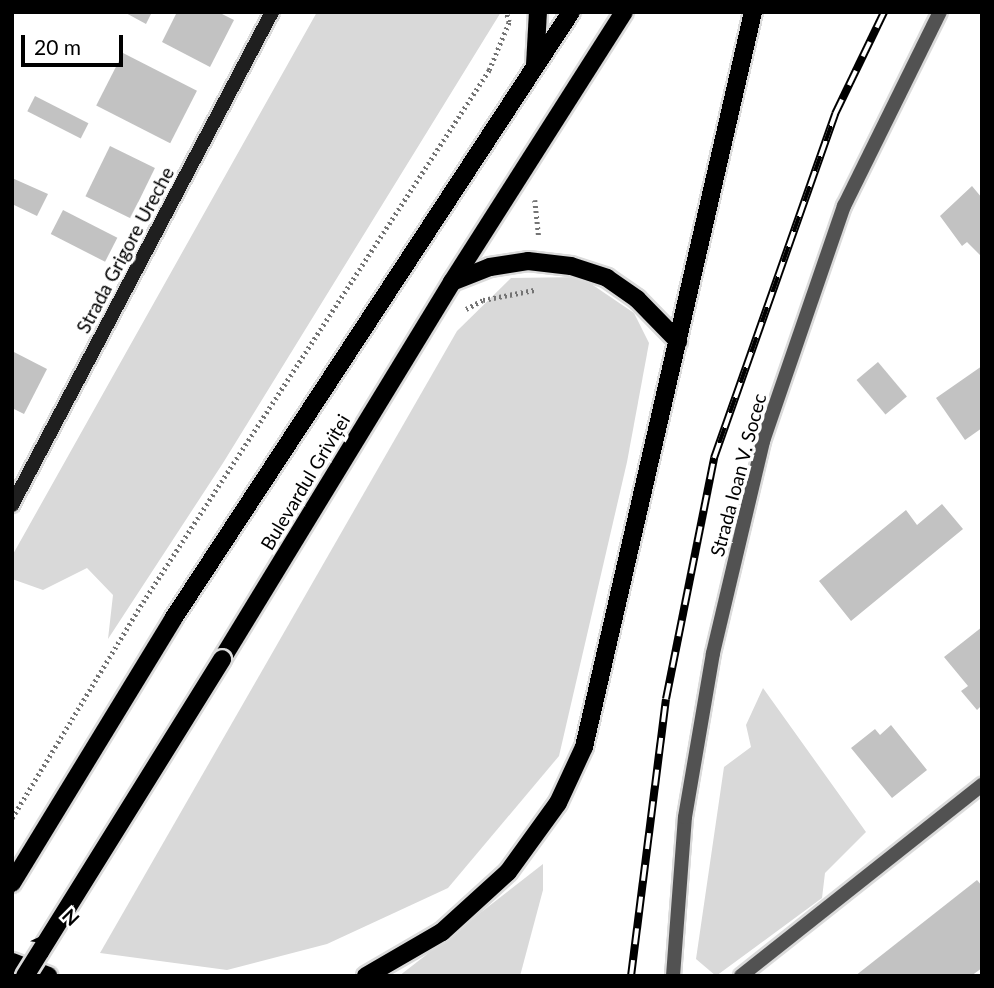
<!DOCTYPE html>
<meta charset="utf-8">
<style>
body{margin:0}
#map{position:relative;width:994px;height:988px;overflow:hidden;background:#fff;font-family:Lato,sans-serif}
div>[style]{position:absolute}
.green>*{inset:0;background:#d9d9d9}
.building>*{inset:0;background:#c2c2c2;transform-origin:0 0}
.path>*{height:4.5px;margin-top:-2.25px;transform-origin:0;background:repeating-linear-gradient(90deg,#747474 0 2px,transparent 0 5.5px)}
.roads{filter:drop-shadow(2px 0 #dbdbdb) drop-shadow(-2px 0 #dbdbdb) drop-shadow(0 2px #dbdbdb) drop-shadow(0 -2px #dbdbdb)}
.service>*{height:14px;margin:-7px;padding:0 7px;transform-origin:7px;border-radius:7px;background:#525252}
.secondary>*{height:14px;margin:-7px;padding:0 7px;transform-origin:7px;border-radius:7px;background:#1f1f1f}
.primary>*{height:18px;margin:-9px;padding:0 9px;transform-origin:9px;border-radius:9px;background:#000}
.rail>*{height:8px;margin-top:-4px;transform-origin:0;background:repeating-linear-gradient(90deg,#fff 0 16px,#000 0 32px);box-sizing:border-box;border-block:2px solid #000}
.bridges{filter:drop-shadow(2px 0 #dbdbdb) drop-shadow(-2px 0 #dbdbdb) drop-shadow(0 2px #dbdbdb) drop-shadow(0 -2px #dbdbdb)}
.primary-bridge>*{height:18px;margin:-9px;padding:0 9px;transform-origin:9px;border-radius:9px;background:#000}
span{translate:-50% -50%;white-space:nowrap;text-align:center;line-height:1.15;-webkit-text-stroke:7px #fff;paint-order:stroke}
.street-label{font-size:19px;color:#000}
.frame{position:absolute;inset:0;border:14px solid #000;pointer-events:none}
.north{position:absolute;left:21px;top:897px;width:70px;height:70px;-webkit-text-stroke:5px #fff;paint-order:stroke;rotate:45deg;font-size:19px;font-weight:700;line-height:28px;text-align:center;color:#000}
.north::after{content:'';display:block;margin:auto;width:24px;height:32px;background:#000;clip-path:polygon(50% 0,100% 100%,50% 72%,0 100%)}
.scale{position:absolute;left:21px;top:35px;width:102px;height:32px;box-sizing:border-box;border:4px solid #000;border-top:0;padding-left:9px;font-size:21px;line-height:24px;white-space:nowrap;color:#000;-webkit-text-stroke:5px #fff;paint-order:stroke}
</style>
<div id="map">
<div class="green">
<div style="clip-path:polygon(317px 12px,501px 12px,223px 463px,108px 639px,113px 595px,87px 568px,43px 590px,12px 579px,12px 556px)"></div>
<div style="clip-path:polygon(581px 277px,634px 313px,649px 343px,627px 462px,559px 756px,448px 888px,327px 944px,227px 970px,100px 953px,457px 331px,511px 278px)"></div>
<div style="clip-path:polygon(763px 688px,866px 832px,825px 873px,822px 898px,716px 976px,696px 959px,724px 767px,751px 747px,746px 725px)"></div>
<div style="clip-path:polygon(543px 864px,543px 890px,520px 976px,399px 976px)"></div>
</div>
<div class="building">
<div style="clip-path:polygon(124px 12px,152px 12px,146px 24px)"></div>
<div style="clip-path:polygon(177px 12px,218px 12px,234px 20px,210px 67px,162px 42px)"></div>
<div style="left:123px;top:53px;width:83px;height:59px;rotate:27deg"></div>
<div style="left:35px;top:96px;width:60px;height:17px;rotate:27deg"></div>
<div style="left:110px;top:146px;width:50px;height:56px;rotate:26deg"></div>
<div style="clip-path:polygon(12px 178px,48px 194px,37px 216px,12px 204px)"></div>
<div style="clip-path:polygon(972px 186px,982px 198px,980px 255px,967px 242px,962px 246px,940px 216px)"></div>
<div style="left:63px;top:210px;width:61px;height:27px;rotate:27deg"></div>
<div style="clip-path:polygon(12px 351px,47px 369px,24px 414px,12px 408px)"></div>
<div style="left:878px;top:362px;width:45px;height:28px;rotate:50deg"></div>
<div style="clip-path:polygon(982px 366px,982px 428px,965px 440px,936px 398px)"></div>
<div style="clip-path:polygon(942px 504px,963px 529px,851px 621px,819px 581px,906px 510px,917px 525px)"></div>
<div style="clip-path:polygon(982px 627px,982px 705px,977px 710px,961px 691px,968px 686px,944px 657px)"></div>
<div style="clip-path:polygon(891px 725px,927px 770px,892px 798px,851px 748px,875px 729px,880px 735px)"></div>
<div style="clip-path:polygon(977px 880px,982px 886px,982px 968px,971px 976px,855px 976px)"></div>
</div>
<div class="path">
<div style="left:535px;top:200px;width:37px;rotate:84deg"></div>
<div style="left:466px;top:309px;width:19px;rotate:-28deg"></div>
<div style="left:483px;top:300px;width:52px;rotate:-11.1deg"></div>
<div style="left:12px;top:818px;width:253px;rotate:-58.8deg"></div>
<div style="left:143px;top:602px;width:635px;rotate:-56.96deg"></div>
<div style="left:489px;top:70px;width:52px;rotate:-67.4deg"></div>
<div style="left:509px;top:22px;width:10px;rotate:-107deg"></div>
</div>
<div class="roads">
<div class="service">
<div style="left:673px;top:976px;width:159px;rotate:-85.7deg"></div>
<div style="left:685px;top:817px;width:166px;rotate:-80.3deg"></div>
<div style="left:713px;top:653px;width:218px;rotate:-76.7deg"></div>
<div style="left:763px;top:441px;width:249px;rotate:-71deg"></div>
<div style="left:844px;top:206px;width:216px;rotate:-63.7deg"></div>
<div style="left:741px;top:976px;width:308px;rotate:-38.4deg"></div>
</div>
<div class="secondary">
<div style="left:12px;top:505px;width:557px;rotate:-62.19deg"></div>
</div>
<div class="primary">
<div style="left:535px;top:65px;width:53px;rotate:-86.8deg"></div>
<div style="left:452px;top:282px;width:41px;rotate:-21.5deg"></div>
<div style="left:490px;top:267px;width:38px;rotate:-9deg"></div>
<div style="left:528px;top:261px;width:43px;rotate:6.6deg"></div>
<div style="left:571px;top:266px;width:38px;rotate:18deg"></div>
<div style="left:607px;top:278px;width:37px;rotate:35deg"></div>
<div style="left:637px;top:299px;width:59px;rotate:45.7deg"></div>
<div style="left:222px;top:659px;width:442px;rotate:-58.6deg"></div>
<div style="left:452px;top:282px;width:320px;rotate:-57.5deg"></div>
<div style="left:12px;top:883px;width:309px;rotate:-58.6deg"></div>
<div style="left:173px;top:619px;width:726px;rotate:-56.75deg"></div>
<div style="left:12px;top:962px;width:39px;rotate:21deg"></div>
<div style="left:366px;top:976px;width:88px;rotate:-30.1deg"></div>
<div style="left:442px;top:932px;width:89px;rotate:-42.3deg"></div>
<div style="left:508px;top:872px;width:85px;rotate:-54.1deg"></div>
<div style="left:558px;top:803px;width:62px;rotate:-65.1deg"></div>
<div style="left:584px;top:747px;width:754px;rotate:-77.05deg"></div>
</div>
</div>
<div class="rail">
<div style="left:631px;top:976px;width:279px;rotate:-82.8deg"></div>
<div style="left:666px;top:699px;width:246px;rotate:-78.7deg"></div>
<div style="left:714px;top:458px;width:365px;rotate:-70.6deg"></div>
<div style="left:835px;top:114px;width:113px;rotate:-64.3deg"></div>
</div>
<div class="bridges">
<div class="primary-bridge">
<div style="left:25px;top:976px;width:373px;rotate:-58.1deg"></div>
</div>
</div>
<div class="street-label">
<span style="left:125px;top:250px;rotate:-62deg">Strada Grigore Ureche</span>
<span style="left:738px;top:475px;rotate:-75deg">Strada Ioan V. Socec</span>
<span style="left:305px;top:482px;rotate:-59deg">Bulevardul Griviței</span>
</div>
<div class="frame"></div>
<div class="north">N</div>
<div class="scale">20 m</div>
</div>
